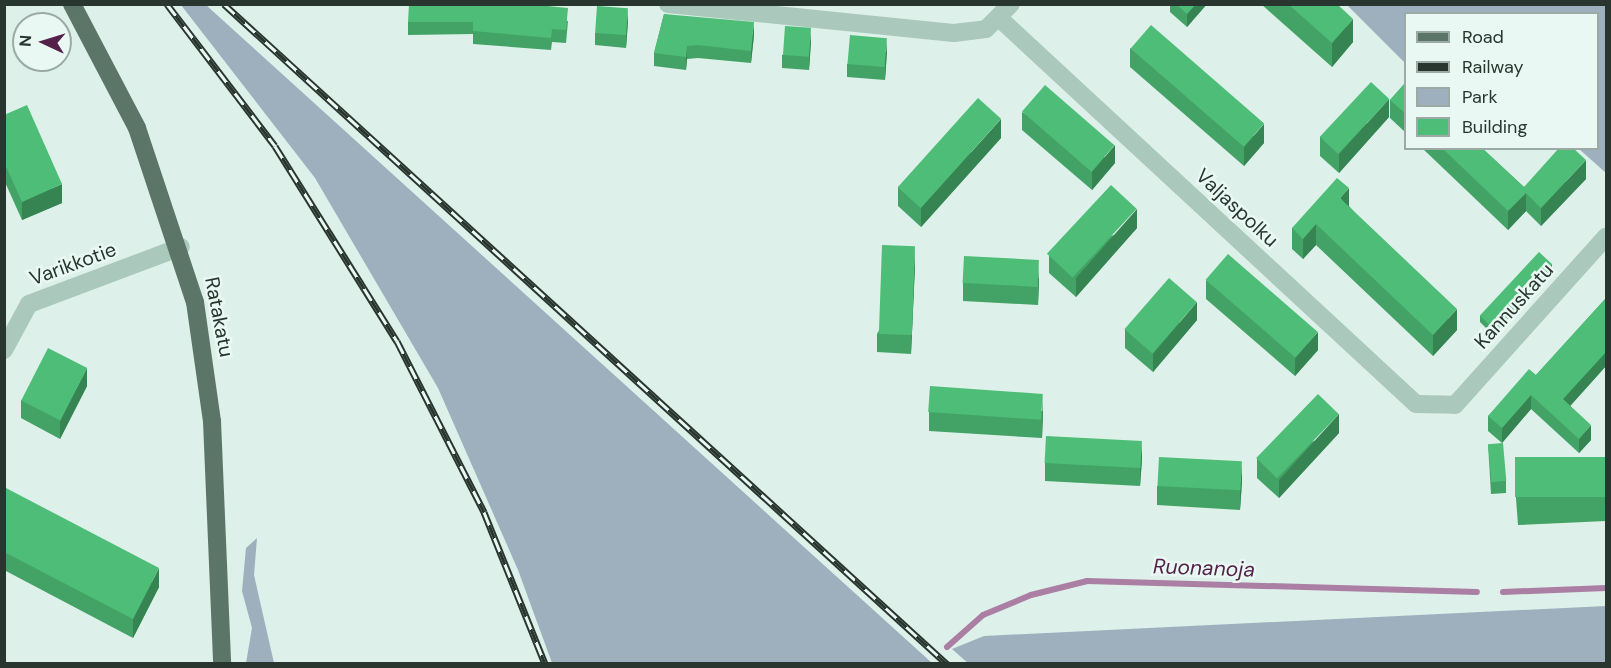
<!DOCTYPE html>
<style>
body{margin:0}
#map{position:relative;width:1611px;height:668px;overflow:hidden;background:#ddf0ea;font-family:"DM Sans",sans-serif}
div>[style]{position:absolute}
.green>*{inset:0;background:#9eb0be}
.stream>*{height:6px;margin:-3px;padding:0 3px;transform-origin:3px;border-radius:3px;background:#ab7ea4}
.minor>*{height:18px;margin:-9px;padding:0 9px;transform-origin:9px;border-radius:9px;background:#aac8bb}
.major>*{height:18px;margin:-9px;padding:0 9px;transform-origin:9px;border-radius:9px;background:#5b7668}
.rail>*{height:7px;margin-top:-3.5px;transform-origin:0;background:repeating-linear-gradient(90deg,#e9f8f3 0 14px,#29362f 0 28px);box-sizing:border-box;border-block:2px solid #29362f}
.wall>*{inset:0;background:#43a366}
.shaded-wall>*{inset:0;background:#378453}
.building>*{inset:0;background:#4ebd77;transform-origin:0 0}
span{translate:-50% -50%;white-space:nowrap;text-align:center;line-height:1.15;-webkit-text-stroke:5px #e9f8f3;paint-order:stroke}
.street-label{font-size:20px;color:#29362f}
.water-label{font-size:21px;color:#54214b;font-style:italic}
.frame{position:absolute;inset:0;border:6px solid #29362f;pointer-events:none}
.legend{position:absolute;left:1404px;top:12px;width:195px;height:138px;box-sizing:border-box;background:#e9f8f3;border:2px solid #9caaa5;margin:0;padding:8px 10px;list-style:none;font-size:18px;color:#29362f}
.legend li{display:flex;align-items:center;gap:12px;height:30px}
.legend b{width:30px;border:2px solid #9caaa5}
.north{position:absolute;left:12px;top:12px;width:60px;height:60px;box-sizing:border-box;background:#e9f8f3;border:2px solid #9caaa5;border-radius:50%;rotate:274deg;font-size:16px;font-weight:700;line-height:24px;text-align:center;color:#29362f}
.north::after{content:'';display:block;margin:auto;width:21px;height:27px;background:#54214b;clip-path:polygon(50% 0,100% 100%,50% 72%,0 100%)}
</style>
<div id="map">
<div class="green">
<div style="clip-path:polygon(181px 5px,206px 5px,932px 663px,552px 663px,518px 570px,438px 388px,315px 178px)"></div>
<div style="clip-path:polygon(1347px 5px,1606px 5px,1606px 173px,1579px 149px,1598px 148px,1598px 14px,1406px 14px,1405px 63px)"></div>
<div style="clip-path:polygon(257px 538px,254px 575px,274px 663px,246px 663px,252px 628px,242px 591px,246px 548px)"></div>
<div style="clip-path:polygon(1606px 606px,1606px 663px,969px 664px,952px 649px,984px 636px)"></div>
</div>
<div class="stream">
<div style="left:1503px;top:592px;width:103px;rotate:-2.2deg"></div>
<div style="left:947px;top:647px;width:48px;rotate:-41.6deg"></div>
<div style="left:983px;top:615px;width:52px;rotate:-22.6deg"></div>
<div style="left:1031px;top:595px;width:58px;rotate:-14deg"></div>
<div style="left:1087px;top:581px;width:390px;rotate:1.6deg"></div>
</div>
<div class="minor">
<div style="left:668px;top:4px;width:287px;rotate:5.8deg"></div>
<div style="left:954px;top:33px;width:32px;rotate:-7deg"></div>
<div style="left:986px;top:29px;width:35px;rotate:-45deg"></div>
<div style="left:999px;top:18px;width:568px;rotate:42.79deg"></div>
<div style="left:1416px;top:404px;width:39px;rotate:1deg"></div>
<div style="left:1455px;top:405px;width:226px;rotate:-48.1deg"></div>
<div style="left:4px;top:350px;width:52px;rotate:-61.5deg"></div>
<div style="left:29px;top:304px;width:162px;rotate:-20.6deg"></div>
</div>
<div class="major">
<div style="left:72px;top:4px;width:140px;rotate:62.3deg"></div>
<div style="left:137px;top:128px;width:183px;rotate:71.6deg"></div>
<div style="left:195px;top:302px;width:120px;rotate:81.9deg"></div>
<div style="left:212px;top:421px;width:243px;rotate:87.6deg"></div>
</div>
<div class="rail">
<div style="left:167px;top:4px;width:178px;rotate:52.7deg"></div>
<div style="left:275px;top:146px;width:230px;rotate:58deg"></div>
<div style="left:397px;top:341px;width:192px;rotate:63deg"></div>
<div style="left:484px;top:512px;width:164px;rotate:68.1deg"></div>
<div style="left:224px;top:4px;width:979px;rotate:42.39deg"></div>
</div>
<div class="wall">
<div style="clip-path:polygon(1170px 4px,1207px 4px,1187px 27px,1170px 12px)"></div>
<div style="clip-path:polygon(1261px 4px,1337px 4px,1353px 42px,1332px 67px)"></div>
<div style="clip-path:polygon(664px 14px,754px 35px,751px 63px,698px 58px,687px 59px,686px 70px,654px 66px,654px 53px)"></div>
<div style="clip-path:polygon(568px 21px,566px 43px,552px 42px,551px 50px,473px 44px,473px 34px,408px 35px,408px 22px)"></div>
<div style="clip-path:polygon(628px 21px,626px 48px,595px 45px,595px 33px)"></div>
<div style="clip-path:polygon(811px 41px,809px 70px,782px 68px,782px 55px)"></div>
<div style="clip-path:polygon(1130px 48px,1264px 143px,1244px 166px,1130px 67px)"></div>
<div style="clip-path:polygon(887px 51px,885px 80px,847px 77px,847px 64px)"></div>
<div style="clip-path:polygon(1406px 82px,1406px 133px,1390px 118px,1390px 100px)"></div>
<div style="clip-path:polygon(1022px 112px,1115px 163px,1092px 190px,1022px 130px)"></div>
<div style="clip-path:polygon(4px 115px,62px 203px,22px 220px,4px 180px)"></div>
<div style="clip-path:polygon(1389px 117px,1339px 173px,1320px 156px,1320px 137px)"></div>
<div style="clip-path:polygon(1001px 138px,921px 227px,898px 206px,898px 187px)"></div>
<div style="clip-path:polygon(1422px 148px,1482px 148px,1524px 187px,1586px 179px,1541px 226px,1526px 211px,1508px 230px)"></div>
<div style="clip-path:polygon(1349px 206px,1457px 330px,1433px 356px,1316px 245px,1303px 259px,1292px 249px,1292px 228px)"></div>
<div style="clip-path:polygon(1137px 228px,1076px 297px,1049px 273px,1049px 255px)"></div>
<div style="clip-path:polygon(915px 265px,911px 354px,877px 352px,877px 334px)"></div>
<div style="clip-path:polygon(1552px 270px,1493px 335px,1480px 322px,1480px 316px)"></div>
<div style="clip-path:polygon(1039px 278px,1038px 305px,963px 301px,963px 283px)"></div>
<div style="clip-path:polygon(1206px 280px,1318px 350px,1295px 376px,1206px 299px)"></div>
<div style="clip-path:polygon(1606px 298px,1606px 366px,1570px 406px,1591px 440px,1579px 453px,1531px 409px,1502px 443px,1488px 431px,1488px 416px,1536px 375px)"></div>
<div style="clip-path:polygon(1197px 320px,1153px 372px,1125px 348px,1125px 330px)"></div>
<div style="clip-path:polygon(87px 386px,60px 439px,21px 418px,21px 400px)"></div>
<div style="clip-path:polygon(1043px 411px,1042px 438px,929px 431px,929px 412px)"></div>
<div style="clip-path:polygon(1339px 433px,1279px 498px,1257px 478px,1257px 459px)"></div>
<div style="clip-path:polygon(1488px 444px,1506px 481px,1506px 493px,1491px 494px)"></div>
<div style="clip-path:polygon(1606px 457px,1606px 521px,1518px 525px,1515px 485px,1515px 461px)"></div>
<div style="clip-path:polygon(1142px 459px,1140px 486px,1045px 481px,1045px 463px)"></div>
<div style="clip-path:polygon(1242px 481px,1240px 510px,1157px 505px,1157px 486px)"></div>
<div style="clip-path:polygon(4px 487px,159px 587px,133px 638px,4px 570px)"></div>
</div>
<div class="shaded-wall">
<div style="clip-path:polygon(1196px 4px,1207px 4px,1187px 27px,1187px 14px)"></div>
<div style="clip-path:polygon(628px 8px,628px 21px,626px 48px,626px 35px)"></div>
<div style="clip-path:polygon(1353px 19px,1353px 42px,1332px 67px,1332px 43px)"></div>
<div style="clip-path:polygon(754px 22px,754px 35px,751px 63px,751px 51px)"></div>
<div style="clip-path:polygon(811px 28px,811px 41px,809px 70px,809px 57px)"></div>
<div style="clip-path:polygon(887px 38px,887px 51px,885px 80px,885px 67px)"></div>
<div style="clip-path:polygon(687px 46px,687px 59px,686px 70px,686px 57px)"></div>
<div style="clip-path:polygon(1389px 99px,1389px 117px,1339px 173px,1339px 154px)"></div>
<div style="clip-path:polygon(1001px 119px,1001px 138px,921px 227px,921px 208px)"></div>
<div style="clip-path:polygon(1264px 124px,1264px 143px,1244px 166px,1244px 147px)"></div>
<div style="clip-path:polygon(1115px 145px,1115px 163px,1092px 190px,1092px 172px)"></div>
<div style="clip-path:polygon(1586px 160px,1586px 179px,1541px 226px,1541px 208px)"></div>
<div style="clip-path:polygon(62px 184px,62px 203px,22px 220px,22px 202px)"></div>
<div style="clip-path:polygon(1349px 188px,1349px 209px,1340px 198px)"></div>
<div style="clip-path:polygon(1526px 193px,1526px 211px,1508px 230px,1508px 211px)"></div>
<div style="clip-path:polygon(1137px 209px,1137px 228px,1076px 297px,1076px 278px)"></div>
<div style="clip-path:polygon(1316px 224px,1316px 245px,1303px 259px,1303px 239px)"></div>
<div style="clip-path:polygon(915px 246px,915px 265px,911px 354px,911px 336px)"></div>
<div style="clip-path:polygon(1039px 260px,1039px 278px,1038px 305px,1038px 286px)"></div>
<div style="clip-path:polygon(1552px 264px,1552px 270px,1493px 335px,1493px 328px)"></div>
<div style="clip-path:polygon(1197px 302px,1197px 320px,1153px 372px,1153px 354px)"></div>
<div style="clip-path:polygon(1457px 309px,1457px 330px,1433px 356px,1433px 335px)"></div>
<div style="clip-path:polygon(1318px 332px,1318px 350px,1295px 376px,1295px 357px)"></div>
<div style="clip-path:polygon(1606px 352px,1606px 366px,1563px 414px,1563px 399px)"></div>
<div style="clip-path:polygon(87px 368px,87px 386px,60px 439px,60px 420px)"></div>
<div style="clip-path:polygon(1043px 393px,1043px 411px,1042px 438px,1042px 420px)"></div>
<div style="clip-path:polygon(1531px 395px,1531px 409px,1502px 443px,1502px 428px)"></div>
<div style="clip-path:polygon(1339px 414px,1339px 433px,1279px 498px,1279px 480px)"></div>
<div style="clip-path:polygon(1591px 425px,1591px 440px,1579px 453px,1579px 439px)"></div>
<div style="clip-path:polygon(1142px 441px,1142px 459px,1140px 486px,1140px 468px)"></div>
<div style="clip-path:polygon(1242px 462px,1242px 481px,1240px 510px,1240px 491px)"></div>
<div style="clip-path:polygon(159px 568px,159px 587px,133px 638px,133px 619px)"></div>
</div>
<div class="building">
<div style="clip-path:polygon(409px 4px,527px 4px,568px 8px,566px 30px,552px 29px,551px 38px,473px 31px,473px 22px,408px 22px)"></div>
<div style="clip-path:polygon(1176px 4px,1196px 4px,1187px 14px)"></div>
<div style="clip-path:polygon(1288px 4px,1337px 4px,1353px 19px,1332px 43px)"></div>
<div style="left:597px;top:6px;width:31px;height:27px;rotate:4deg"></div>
<div style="clip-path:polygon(664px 14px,754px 22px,751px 51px,698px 45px,687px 46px,686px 57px,654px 53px)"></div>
<div style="left:1151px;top:25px;width:150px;height:31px;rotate:41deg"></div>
<div style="left:785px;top:26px;width:26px;height:29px;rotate:4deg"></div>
<div style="left:850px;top:35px;width:37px;height:29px;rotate:5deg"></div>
<div style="left:1371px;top:82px;width:25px;height:75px;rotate:43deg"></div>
<div style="clip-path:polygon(1406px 82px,1406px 114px,1390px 100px)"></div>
<div style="left:1045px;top:85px;width:92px;height:35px;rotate:41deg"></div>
<div style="left:978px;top:98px;width:31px;height:120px;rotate:42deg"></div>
<div style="clip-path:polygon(27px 105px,62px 184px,22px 202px,4px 162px,4px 115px)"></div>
<div style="clip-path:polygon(1442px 148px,1482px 148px,1524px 187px,1559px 148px,1573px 148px,1586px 160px,1541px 208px,1526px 193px,1508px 211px)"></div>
<div style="clip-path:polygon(1337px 178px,1349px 188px,1340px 198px,1457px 309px,1433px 335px,1316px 224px,1303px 239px,1292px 228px)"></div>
<div style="left:1111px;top:185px;width:35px;height:94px;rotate:43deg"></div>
<div style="left:882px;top:245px;width:33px;height:89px;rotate:2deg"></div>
<div style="left:1539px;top:252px;width:18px;height:87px;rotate:43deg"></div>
<div style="left:1228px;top:254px;width:119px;height:34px;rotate:41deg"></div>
<div style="left:964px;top:256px;width:75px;height:27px;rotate:3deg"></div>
<div style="left:1169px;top:278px;width:37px;height:68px;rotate:41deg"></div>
<div style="clip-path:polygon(1606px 298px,1606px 352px,1563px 399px,1591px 425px,1579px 439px,1531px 395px,1502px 428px,1488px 416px,1529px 369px,1536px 375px)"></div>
<div style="left:48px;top:348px;width:44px;height:59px;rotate:27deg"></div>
<div style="left:930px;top:386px;width:113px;height:26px;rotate:4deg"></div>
<div style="left:1318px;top:394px;width:29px;height:89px;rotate:44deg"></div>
<div style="left:1046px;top:436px;width:96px;height:27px;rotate:3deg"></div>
<div style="left:1503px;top:443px;width:38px;height:15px;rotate:85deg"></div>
<div style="left:1159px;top:457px;width:83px;height:29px;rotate:3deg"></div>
<div style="left:1606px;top:457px;width:40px;height:91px;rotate:90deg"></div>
<div style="clip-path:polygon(4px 487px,159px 568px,133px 619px,4px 552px)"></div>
</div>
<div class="street-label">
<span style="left:1237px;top:208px;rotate:43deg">Valjaspolku</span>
<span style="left:73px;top:264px;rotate:-20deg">Varikkotie</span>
<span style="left:1514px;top:306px;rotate:-48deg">Kannuskatu</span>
<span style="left:219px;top:317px;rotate:79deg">Ratakatu</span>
</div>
<div class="water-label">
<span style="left:1204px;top:568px;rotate:2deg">Ruonanoja</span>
</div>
<div class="frame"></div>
<ul class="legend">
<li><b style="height:8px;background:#5b7668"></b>Road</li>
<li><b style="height:8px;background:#29362f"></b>Railway</li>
<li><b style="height:16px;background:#9eb0be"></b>Park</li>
<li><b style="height:16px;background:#4ebd77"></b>Building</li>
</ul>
<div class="north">N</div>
</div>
